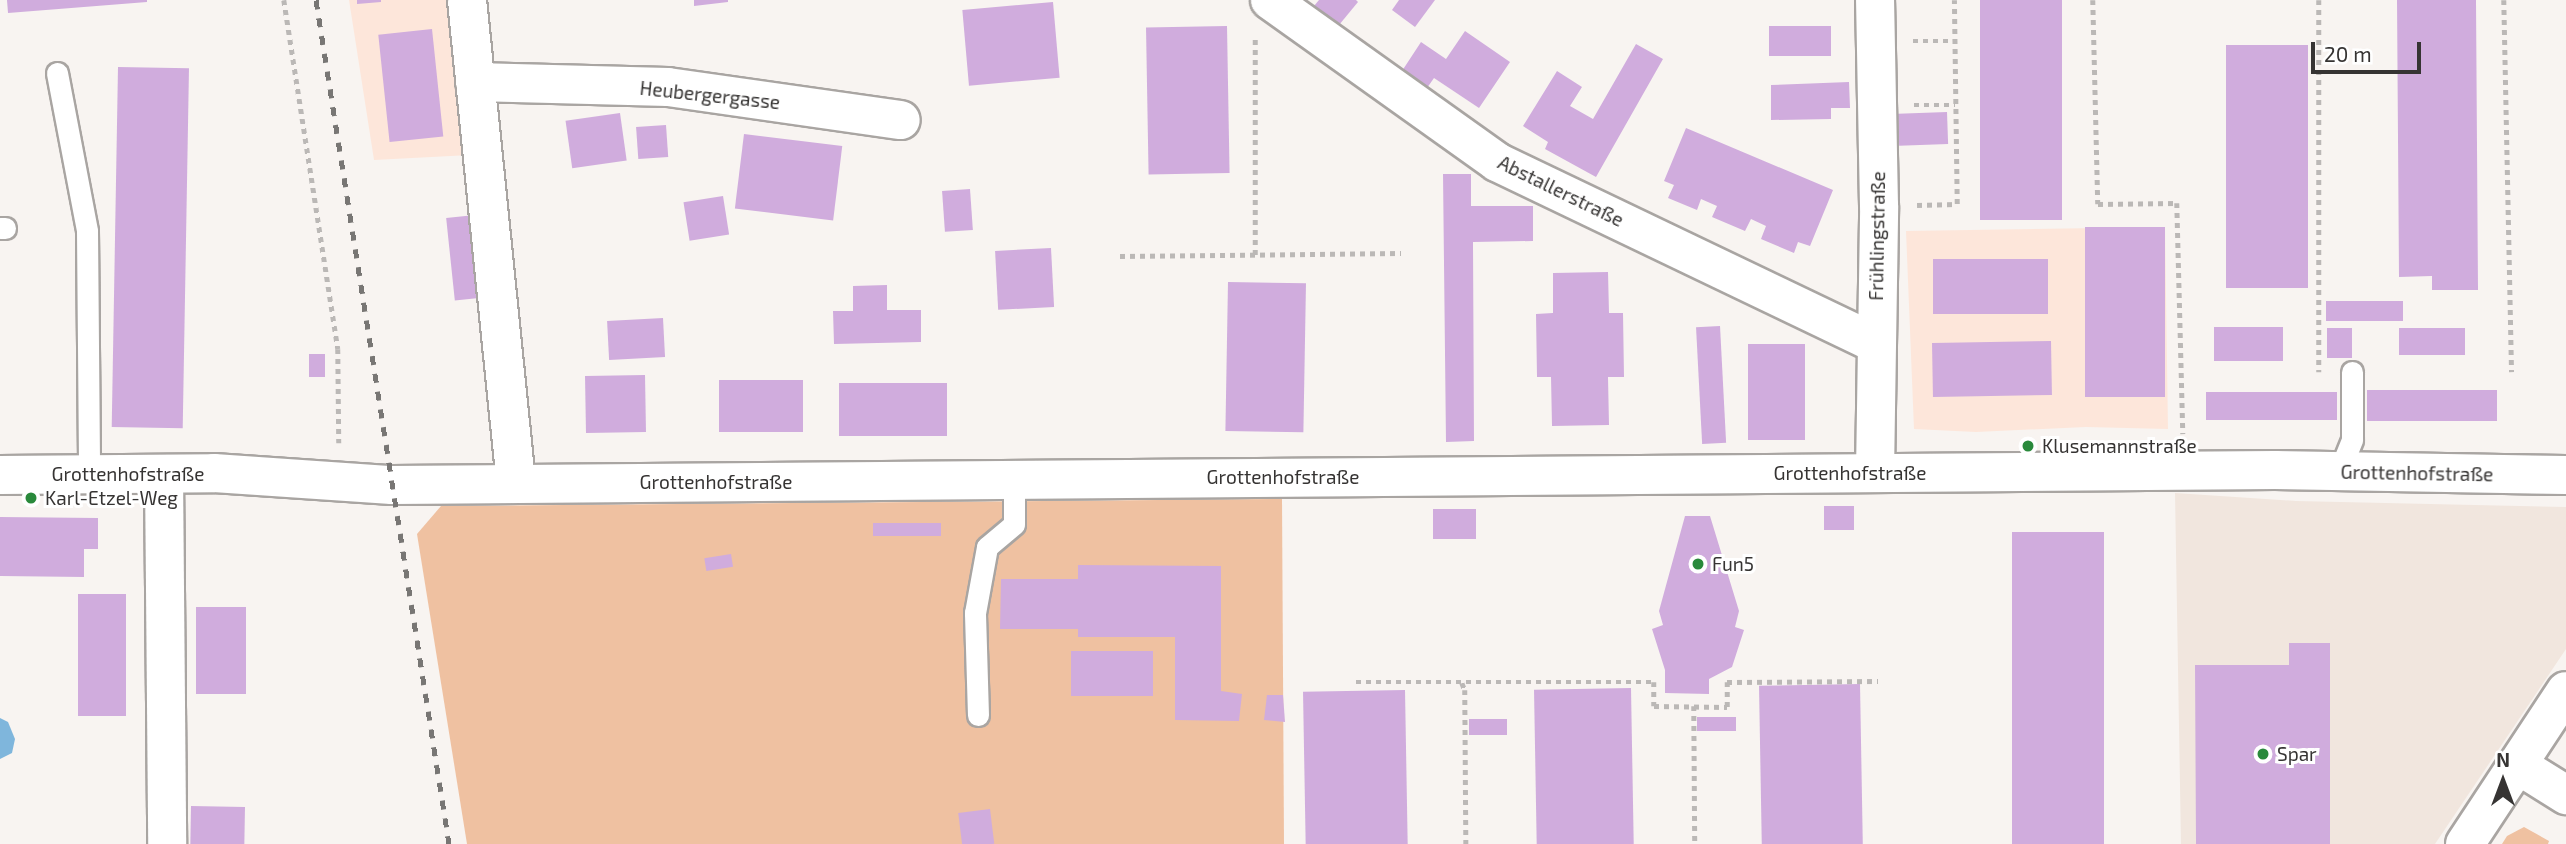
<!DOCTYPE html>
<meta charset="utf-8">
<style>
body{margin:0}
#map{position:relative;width:2566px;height:844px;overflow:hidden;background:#f8f4f1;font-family:"Exo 2",sans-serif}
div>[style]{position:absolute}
.built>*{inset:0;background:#f1e6de}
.industrial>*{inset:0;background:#fde6da}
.green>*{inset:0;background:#efc1a1}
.water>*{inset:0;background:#7fb6dc}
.building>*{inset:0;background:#d0acdd;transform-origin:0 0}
.path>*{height:4.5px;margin-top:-2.25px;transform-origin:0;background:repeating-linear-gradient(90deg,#bbb8b6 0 5px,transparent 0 10px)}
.roads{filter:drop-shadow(2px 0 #a9a5a2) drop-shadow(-2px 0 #a9a5a2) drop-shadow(0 2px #a9a5a2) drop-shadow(0 -2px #a9a5a2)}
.service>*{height:21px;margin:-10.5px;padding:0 10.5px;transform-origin:10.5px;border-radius:10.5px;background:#fff}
.minor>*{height:38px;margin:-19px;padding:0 19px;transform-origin:19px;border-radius:19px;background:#fff}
.secondary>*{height:38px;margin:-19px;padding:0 19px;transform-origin:19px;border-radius:19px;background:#fff}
.rail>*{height:5px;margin-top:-2.5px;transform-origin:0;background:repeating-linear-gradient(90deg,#787674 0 9px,transparent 0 18px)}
.dots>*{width:19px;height:19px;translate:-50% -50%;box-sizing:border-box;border:4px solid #fff;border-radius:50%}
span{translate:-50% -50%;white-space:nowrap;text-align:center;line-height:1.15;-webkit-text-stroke:6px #fff;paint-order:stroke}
.street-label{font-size:19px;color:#363433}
.poi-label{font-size:19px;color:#363433}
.left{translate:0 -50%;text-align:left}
.north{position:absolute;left:2468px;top:746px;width:70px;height:70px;-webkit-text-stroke:5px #fff;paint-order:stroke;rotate:0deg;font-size:19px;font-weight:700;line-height:28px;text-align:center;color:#363433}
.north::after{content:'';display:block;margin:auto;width:24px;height:32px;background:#363433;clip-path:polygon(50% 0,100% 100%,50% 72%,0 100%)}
.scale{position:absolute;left:2311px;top:42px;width:110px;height:32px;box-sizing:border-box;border:4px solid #363433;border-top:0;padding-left:9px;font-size:21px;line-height:24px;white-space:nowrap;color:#363433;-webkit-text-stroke:5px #fff;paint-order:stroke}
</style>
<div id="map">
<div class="built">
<div style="clip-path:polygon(2175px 493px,2296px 501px,2566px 507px,2566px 649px,2435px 844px,2181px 844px)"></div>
</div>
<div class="industrial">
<div style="clip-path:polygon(349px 0,457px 0,470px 155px,374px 160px)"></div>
<div style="clip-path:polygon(2165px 227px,2168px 429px,2086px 427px,1976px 432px,1914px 429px,1906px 231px)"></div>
</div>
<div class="green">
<div style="clip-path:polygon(1282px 499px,1284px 844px,467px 844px,417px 534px,441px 506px)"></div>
<div style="clip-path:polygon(2524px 827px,2549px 841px,2548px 844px,2502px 844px,2507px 836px)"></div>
</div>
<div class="water">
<div style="clip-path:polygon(0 718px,8px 722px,15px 739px,12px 753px,0 759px)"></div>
</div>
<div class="building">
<div style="clip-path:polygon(7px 0,147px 0,147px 2px,8px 13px)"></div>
<div style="clip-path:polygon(357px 0,381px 0,381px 2px,357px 4px)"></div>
<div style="clip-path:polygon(694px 0,728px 0,728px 2px,694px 6px)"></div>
<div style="clip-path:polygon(1319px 0,1356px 0,1358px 2px,1339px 25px,1314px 6px)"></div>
<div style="clip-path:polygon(1399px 0,1435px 0,1415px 27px,1392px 10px)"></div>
<div style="left:1980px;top:0;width:82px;height:220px"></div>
<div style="clip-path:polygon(2397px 0,2476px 0,2478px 290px,2432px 290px,2432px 276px,2399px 277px)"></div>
<div style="left:1053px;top:2px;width:76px;height:91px;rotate:85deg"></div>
<div style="left:1227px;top:26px;width:147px;height:81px;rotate:89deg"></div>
<div style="left:1831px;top:26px;width:30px;height:62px;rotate:90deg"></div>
<div style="left:432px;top:29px;width:108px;height:54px;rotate:84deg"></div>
<div style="clip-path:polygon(1465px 31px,1510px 62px,1479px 108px,1434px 78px,1427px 88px,1402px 71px,1421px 42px,1446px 59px)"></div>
<div style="clip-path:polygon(1636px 44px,1663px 59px,1596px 177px,1545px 149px,1548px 142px,1523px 126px,1557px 71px,1582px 87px,1570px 106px,1593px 119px)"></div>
<div style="left:2308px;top:45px;width:243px;height:82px;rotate:90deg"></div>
<div style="left:118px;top:67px;width:71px;height:360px;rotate:1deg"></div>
<div style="clip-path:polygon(1849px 82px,1850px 108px,1831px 108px,1831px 119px,1771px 120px,1771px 85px)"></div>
<div style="left:1947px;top:112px;width:32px;height:49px;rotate:88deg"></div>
<div style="left:620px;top:113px;width:48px;height:55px;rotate:82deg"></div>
<div style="left:666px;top:125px;width:32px;height:30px;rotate:86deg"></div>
<div style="clip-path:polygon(1686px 128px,1833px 190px,1810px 246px,1798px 242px,1794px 253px,1761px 239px,1766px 226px,1751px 219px,1745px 231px,1712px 217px,1717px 206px,1701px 199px,1697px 210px,1668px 198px,1674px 185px,1664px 181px)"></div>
<div style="left:744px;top:134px;width:99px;height:75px;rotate:7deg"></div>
<div style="clip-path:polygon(1443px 174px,1471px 174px,1471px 206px,1533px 206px,1533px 241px,1473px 242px,1474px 441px,1446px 442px)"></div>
<div style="left:970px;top:189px;width:41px;height:28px;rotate:86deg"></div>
<div style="left:723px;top:196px;width:39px;height:40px;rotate:81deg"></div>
<div style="left:475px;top:215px;width:83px;height:29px;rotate:84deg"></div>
<div style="left:2085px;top:227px;width:80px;height:170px"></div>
<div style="left:1051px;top:248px;width:59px;height:56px;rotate:87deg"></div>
<div style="left:1933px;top:259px;width:115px;height:55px"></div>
<div style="clip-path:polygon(1608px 272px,1609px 313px,1623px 313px,1624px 377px,1608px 377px,1609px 425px,1552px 426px,1551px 377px,1537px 377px,1536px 314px,1553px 313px,1553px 273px)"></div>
<div style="left:1228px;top:282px;width:78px;height:149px;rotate:1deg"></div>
<div style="clip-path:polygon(887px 285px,887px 310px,921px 310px,921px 342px,834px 344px,833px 311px,853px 311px,853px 286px)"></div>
<div style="left:2326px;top:301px;width:77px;height:20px"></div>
<div style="left:663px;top:318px;width:39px;height:56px;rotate:87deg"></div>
<div style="left:1720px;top:326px;width:117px;height:24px;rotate:87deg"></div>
<div style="left:2283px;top:327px;width:34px;height:69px;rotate:90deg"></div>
<div style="left:2327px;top:328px;width:25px;height:30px"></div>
<div style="left:2399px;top:328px;width:66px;height:27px"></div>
<div style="left:2051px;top:341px;width:54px;height:119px;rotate:89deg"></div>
<div style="left:1748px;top:344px;width:57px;height:96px"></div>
<div style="left:325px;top:354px;width:23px;height:16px;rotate:90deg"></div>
<div style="left:645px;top:375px;width:57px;height:60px;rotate:89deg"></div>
<div style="left:719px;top:380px;width:84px;height:52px"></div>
<div style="left:839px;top:383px;width:108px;height:53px"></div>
<div style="left:2367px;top:390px;width:130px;height:31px"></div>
<div style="left:2337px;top:392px;width:28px;height:131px;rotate:90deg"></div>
<div style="left:1854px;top:506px;width:24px;height:30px;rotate:90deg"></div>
<div style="left:1433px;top:509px;width:43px;height:30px"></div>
<div style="clip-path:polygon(1685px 516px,1710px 516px,1739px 611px,1735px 627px,1744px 630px,1732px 667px,1709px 679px,1709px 694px,1665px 693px,1665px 670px,1652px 629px,1663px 625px,1659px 611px)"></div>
<div style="clip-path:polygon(0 517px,98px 518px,98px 549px,84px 549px,84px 577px,0 576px)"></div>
<div style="left:873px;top:523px;width:68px;height:13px"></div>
<div style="left:2012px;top:532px;width:92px;height:312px"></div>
<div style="left:731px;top:554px;width:13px;height:27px;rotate:81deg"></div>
<div style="clip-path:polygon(1078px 565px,1221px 566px,1221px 691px,1242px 694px,1239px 721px,1175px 720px,1175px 637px,1078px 637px,1078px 629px,1000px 629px,1001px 579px,1078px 579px)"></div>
<div style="left:78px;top:594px;width:48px;height:122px"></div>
<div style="left:196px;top:607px;width:50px;height:87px"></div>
<div style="clip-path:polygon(2289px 643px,2330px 643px,2330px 844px,2196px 844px,2195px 665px,2289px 665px)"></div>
<div style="left:1071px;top:651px;width:82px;height:45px"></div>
<div style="left:1860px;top:684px;width:160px;height:101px;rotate:89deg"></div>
<div style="left:1631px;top:688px;width:156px;height:97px;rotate:89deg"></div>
<div style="left:1405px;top:690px;width:154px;height:102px;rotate:89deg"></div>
<div style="clip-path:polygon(1267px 695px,1283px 695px,1285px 722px,1264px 720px)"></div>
<div style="left:1697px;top:717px;width:39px;height:14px"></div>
<div style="left:1469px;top:719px;width:38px;height:16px"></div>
<div style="left:191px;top:806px;width:54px;height:38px;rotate:1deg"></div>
<div style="left:990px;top:809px;width:35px;height:32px;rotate:83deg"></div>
</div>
<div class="path">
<div style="left:284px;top:0;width:353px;rotate:81.2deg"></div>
<div style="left:338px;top:349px;width:94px;rotate:89.4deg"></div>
<div style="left:2093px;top:0;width:204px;rotate:88.6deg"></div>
<div style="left:2098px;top:204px;width:79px;rotate:-0.7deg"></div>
<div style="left:2177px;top:203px;width:231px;rotate:88.5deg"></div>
<div style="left:2319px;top:0;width:372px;rotate:90deg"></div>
<div style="left:2504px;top:0;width:372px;rotate:88.8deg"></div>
<div style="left:1913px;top:41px;width:42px"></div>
<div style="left:1914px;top:105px;width:41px"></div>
<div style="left:1917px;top:205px;width:40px;rotate:-1.4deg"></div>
<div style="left:1957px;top:204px;width:204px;rotate:-90.8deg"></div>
<div style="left:1255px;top:255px;width:219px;rotate:-90deg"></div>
<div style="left:1120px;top:256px;width:281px;rotate:-0.6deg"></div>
<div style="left:1356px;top:682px;width:298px"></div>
<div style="left:1654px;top:682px;width:24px;rotate:90deg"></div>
<div style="left:1654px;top:706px;width:73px;rotate:0.8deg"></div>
<div style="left:1727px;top:707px;width:25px;rotate:-90deg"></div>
<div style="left:1727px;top:682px;width:151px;rotate:-0.4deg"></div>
<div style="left:1462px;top:683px;width:8px;rotate:67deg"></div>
<div style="left:1465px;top:690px;width:154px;rotate:89.6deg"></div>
<div style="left:1694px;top:706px;width:138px;rotate:89.6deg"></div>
</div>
<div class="roads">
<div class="service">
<div style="left:57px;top:73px;width:161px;rotate:79.2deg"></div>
<div style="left:87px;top:231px;width:243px;rotate:89.5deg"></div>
<div style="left:0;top:228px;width:5px"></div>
<div style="left:2339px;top:472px;width:35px;rotate:-68deg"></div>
<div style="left:2352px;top:439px;width:67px;rotate:-90deg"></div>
<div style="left:978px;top:715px;width:102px;rotate:-91.7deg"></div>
<div style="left:975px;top:613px;width:67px;rotate:-79.7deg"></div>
<div style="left:987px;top:547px;width:35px;rotate:-40deg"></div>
<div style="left:1014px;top:524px;width:44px;rotate:-90deg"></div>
</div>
<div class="minor">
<div style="left:467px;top:0;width:486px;rotate:84.2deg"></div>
<div style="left:1270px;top:0;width:279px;rotate:35.5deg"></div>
<div style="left:1497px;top:162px;width:419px;rotate:25.6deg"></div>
<div style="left:475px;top:82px;width:193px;rotate:1.5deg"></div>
<div style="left:668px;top:87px;width:235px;rotate:8.1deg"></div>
<div style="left:1875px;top:473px;width:267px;rotate:-89.1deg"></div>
<div style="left:1879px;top:206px;width:206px;rotate:-91.1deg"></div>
<div style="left:164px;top:474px;width:370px;rotate:89.5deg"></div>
<div style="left:2518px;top:765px;width:57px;rotate:32deg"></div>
</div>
<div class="secondary">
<div style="left:0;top:475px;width:214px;rotate:-0.5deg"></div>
<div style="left:214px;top:473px;width:178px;rotate:3.9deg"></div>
<div style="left:392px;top:485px;width:1883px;rotate:-0.46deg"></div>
<div style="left:2275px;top:470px;width:291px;rotate:1deg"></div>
<div style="left:2465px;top:844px;width:183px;rotate:-56.6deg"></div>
</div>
</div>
<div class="rail">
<div style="left:316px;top:0;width:854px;rotate:81.04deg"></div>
</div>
<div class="dots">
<div style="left:2028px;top:446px;background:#29893b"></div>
<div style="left:31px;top:498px;background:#29893b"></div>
<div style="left:1698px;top:564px;background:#29893b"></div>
<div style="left:2263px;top:754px;background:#29893b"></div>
</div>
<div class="street-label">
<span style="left:710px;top:95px;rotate:6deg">Heubergergasse</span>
<span style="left:1561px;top:191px;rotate:26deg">Abstallerstraße</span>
<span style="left:1877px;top:236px;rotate:-89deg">Frühlingstraße</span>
<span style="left:1850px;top:473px">Grottenhofstraße</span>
<span style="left:2417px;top:473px;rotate:1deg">Grottenhofstraße</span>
<span style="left:128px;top:474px">Grottenhofstraße</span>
<span style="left:1283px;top:477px">Grottenhofstraße</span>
<span style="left:716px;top:482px">Grottenhofstraße</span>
</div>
<div class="poi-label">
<span class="left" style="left:2042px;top:446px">Klusemannstraße</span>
<span class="left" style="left:45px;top:498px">Karl-Etzel-Weg</span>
<span class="left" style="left:1712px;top:564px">Fun5</span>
<span class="left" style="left:2277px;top:754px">Spar</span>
</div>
<div class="north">N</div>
<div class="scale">20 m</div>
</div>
